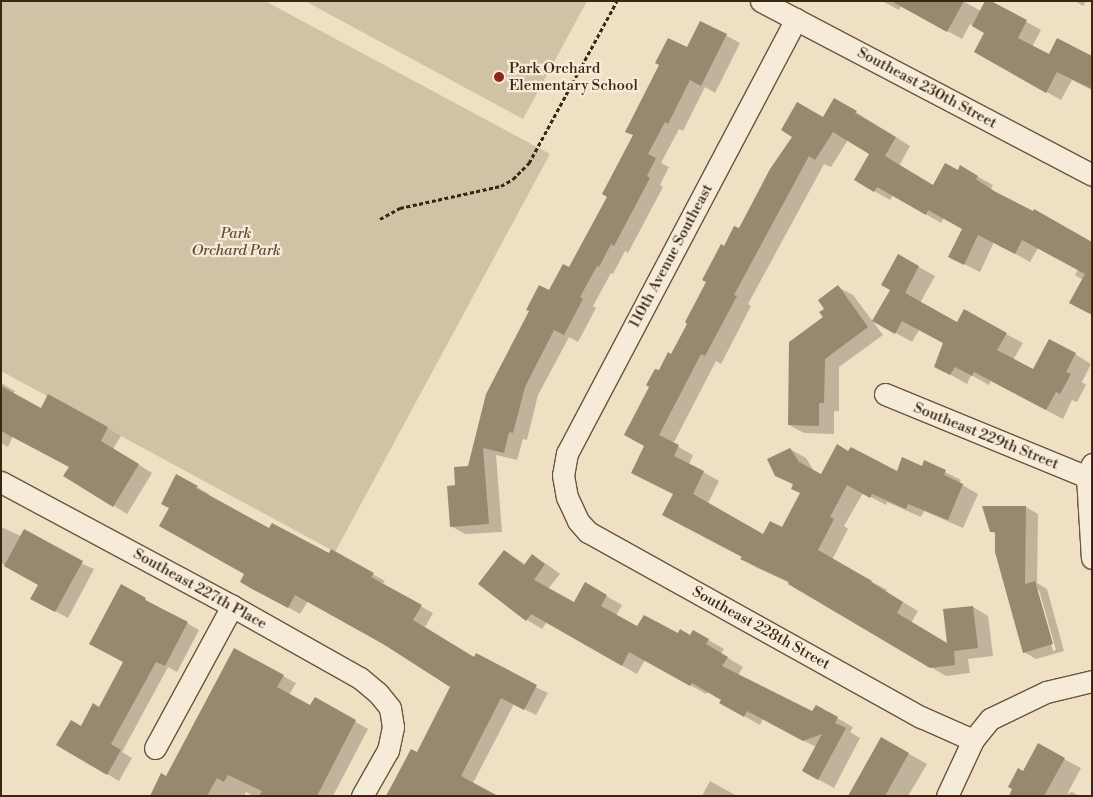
<!DOCTYPE html>
<style>
body{margin:0}
#map{position:relative;width:1093px;height:797px;overflow:hidden;background:#f0e0c3;font-family:"Libre Bodoni",serif}
div>[style]{position:absolute}
.green>*{inset:0;background:#d1c1a5}
.shadow>*{inset:0;background:#0003}
.building>*{inset:0;background:#98886e}
.path>*{height:3px;margin-top:-1.5px;transform-origin:0;background:repeating-linear-gradient(90deg,#392811 0 4px,transparent 0 6.5px)}
.roads{filter:drop-shadow(1px 0 #67563e) drop-shadow(-1px 0 #67563e) drop-shadow(0 1px #67563e) drop-shadow(0 -1px #67563e)}
.minor>*{height:21px;margin:-10.5px;padding:0 10.5px;transform-origin:10.5px;border-radius:10.5px;background:#f5ebd8}
.dots>*{width:14px;height:14px;translate:-50% -50%;box-sizing:border-box;border:2px solid #f5ebd8;border-radius:50%}
span{translate:-50% -50%;white-space:nowrap;text-align:center;line-height:1.15;-webkit-text-stroke:4.5px #f5ebd8;paint-order:stroke}
.poi-label{font-size:15px;color:#392811}
.left{translate:0 -50%;text-align:left}
.street-label{font-size:15px;color:#392811}
.park-label{font-size:15px;color:#5f4e36;font-style:italic}
.frame{position:absolute;inset:0;border:2px solid #392811;pointer-events:none}
</style>
<div id="map">
<div class="green">
<div style="clip-path:polygon(1px 1px,265px 1px,550px 154px,335px 552px,1px 371px)"></div>
<div style="clip-path:polygon(305px 1px,587px 1px,523px 119px)"></div>
</div>
<div class="shadow">
<div style="clip-path:polygon(882px 1px,963px 1px,981px 11px,989px 1px,1041px 30px,1032px 47px,1049px 56px,1092px 57px,1092px 90px,1072px 80px,1061px 100px,975px 52px,985px 33px,970px 24px,962px 39px,901px 6px,899px 10px)"></div>
<div style="clip-path:polygon(1075px 1px,1086px 1px,1083px 6px)"></div>
<div style="clip-path:polygon(701px 22px,740px 43px,715px 93px,705px 87px,683px 131px,679px 129px,661px 163px,669px 167px,660px 185px,663px 187px,628px 253px,625px 251px,613px 274px,611px 273px,593px 306px,596px 308px,578px 342px,569px 337px,538px 395px,527px 440px,523px 439px,517px 460px,496px 455px,502px 532px,465px 534px,451px 526px,456px 486px,468px 467px,549px 292px,569px 268px)"></div>
<div style="clip-path:polygon(835px 99px,910px 146px,899px 166px,933px 187px,958px 171px,960px 167px,993px 185px,991px 189px,1002px 196px,1034px 213px,1035px 210px,1092px 244px,1092px 314px,1083px 280px,1075px 275px,1078px 269px,1038px 248px,1030px 262px,994px 242px,980px 272px,950px 257px,963px 229px,944px 218px,941px 223px,893px 195px,890px 200px,855px 180px,871px 154px,848px 140px,831px 167px,824px 164px,748px 304px,751px 306px,721px 364px,716px 361px,673px 444px,693px 455px,689px 464px,719px 481px,708px 503px,764px 535px,782px 529px,801px 493px,794px 485px,776px 475px,790px 449px,806px 458px,814px 471px,821px 475px,849px 453px,897px 473px,922px 467px,925px 462px,961px 480px,959px 483px,978px 494px,963px 528px,924px 511px,921px 517px,887px 502px,886px 505px,863px 493px,844px 526px,848px 529px,832px 560px,887px 590px,886px 592px,918px 611px,911px 623px,948px 645px,973px 607px,988px 616px,993px 656px,968px 659px,970px 673px,946px 676px,790px 583px,757px 568px,742px 559px,743px 557px,663px 515px,674px 494px,646px 446px,659px 372px,672px 356px,725px 247px,823px 119px)"></div>
<div style="clip-path:polygon(899px 256px,935px 276px,920px 303px,958px 323px,1006px 334px,1023px 343px,1013px 360px,1033px 371px,1075px 354px,1091px 364px,1082px 382px,1086px 385px,1077px 402px,1072px 400px,1063px 419px,991px 381px,989px 385px,971px 375px,967px 384px,935px 366px,942px 355px,939px 353px,944px 343px,919px 330px,912px 342px,874px 321px,891px 290px)"></div>
<div style="clip-path:polygon(838px 287px,853px 295px,883px 335px,839px 367px,839px 411px,834px 411px,834px 434px,804px 433px,789px 425px,826px 309px)"></div>
<div style="clip-path:polygon(1px 383px,15px 391px,13px 394px,41px 410px,49px 396px,121px 436px,113px 449px,152px 473px,127px 514px,65px 475px,70px 467px,13px 436px,8px 447px,1px 443px)"></div>
<div style="clip-path:polygon(197px 487px,209px 494px,208px 496px,269px 530px,329px 554px,331px 551px,385px 581px,382px 585px,433px 613px,425px 627px,474px 658px,548px 693px,536px 715px,514px 704px,473px 783px,417px 754px,452px 687px,385px 645px,308px 601px,300px 614px,254px 588px,246px 574px,161px 526px)"></div>
<div style="clip-path:polygon(evenodd,1026px 507px,1038px 514px,1037px 583px,1047px 589px,1064px 651px,1036px 659px,1024px 652px,997px 535px,991px 531px,1026px 507px,1036px 590px,1039px 590px,1056px 650px,1053px 651px,1036px 590px)"></div>
<div style="clip-path:polygon(1px 527px,94px 569px,68px 618px,44px 605px,40px 584px,1px 563px)"></div>
<div style="clip-path:polygon(505px 551px,526px 565px,533px 556px,548px 565px,560px 574px,548px 589px,574px 604px,585px 584px,622px 605px,616px 616px,638px 627px,690px 637px,693px 631px,724px 649px,721px 654px,743px 667px,738px 675px,813px 713px,837px 718px,853px 727px,850px 732px,860px 738px,834px 788px,803px 771px,816px 747px,763px 719px,760px 725px,721px 703px,722px 699px,708px 691px,706px 694px,645px 660px,637px 674px,547px 622px,542px 629px,527px 620px,480px 584px)"></div>
<div style="clip-path:polygon(121px 586px,199px 630px,177px 672px,168px 667px,122px 752px,132px 758px,119px 781px,58px 745px,81px 728px,100px 708px,125px 662px)"></div>
<div style="clip-path:polygon(283px 676px,296px 683px,289px 695px,311px 707px,315px 699px,368px 729px,333px 796px,253px 796px,246px 792px,244px 796px,151px 796px,167px 778px)"></div>
<div style="clip-path:polygon(881px 738px,927px 764px,908px 796px,849px 796px)"></div>
<div style="clip-path:polygon(1064px 759px,1081px 768px,1067px 794px,1072px 792px,1079px 796px,1010px 796px,1023px 773px)"></div>
<div style="clip-path:polygon(710px 781px,737px 796px,702px 796px)"></div>
</div>
<div class="building">
<div style="clip-path:polygon(891px 1px,964px 1px,947px 32px)"></div>
<div style="clip-path:polygon(985px 1px,991px 1px,1027px 20px,1018px 38px,1049px 54px,1057px 38px,1092px 56px,1092px 89px,1057px 72px,1046px 93px,974px 52px,984px 33px,972px 26px)"></div>
<div style="clip-path:polygon(700px 21px,727px 34px,701px 86px,690px 80px,668px 124px,665px 122px,648px 154px,656px 158px,647px 176px,650px 178px,614px 246px,611px 244px,599px 267px,597px 266px,580px 297px,583px 299px,564px 335px,554px 330px,525px 387px,513px 433px,509px 432px,504px 453px,483px 448px,489px 524px,450px 527px,447px 486px,455px 485px,454px 467px,468px 466px,486px 394px,529px 311px,526px 310px,539px 285px,549px 290px,563px 264px,569px 267px,607px 197px,602px 194px,633px 135px,625px 132px,659px 65px,655px 63px,668px 38px,687px 47px)"></div>
<div style="clip-path:polygon(834px 98px,857px 111px,855px 113px,896px 137px,885px 156px,933px 185px,945px 163px,958px 170px,960px 165px,978px 176px,976px 179px,994px 191px,1033px 211px,1034px 209px,1092px 242px,1092px 315px,1069px 303px,1085px 274px,1022px 240px,1015px 254px,978px 235px,964px 265px,948px 257px,962px 229px,928px 210px,926px 215px,877px 187px,874px 192px,854px 180px,869px 154px,833px 132px,815px 160px,809px 156px,734px 295px,737px 296px,705px 356px,701px 354px,659px 435px,679px 445px,674px 456px,704px 471px,693px 494px,763px 534px,770px 521px,782px 527px,800px 493px,791px 489px,793px 484px,775px 476px,767px 459px,790px 448px,799px 462px,821px 474px,837px 444px,848px 451px,851px 447px,897px 471px,902px 457px,922px 466px,924px 460px,946px 470px,944px 475px,963px 484px,948px 520px,908px 504px,906px 509px,872px 494px,870px 498px,847px 485px,830px 517px,834px 519px,818px 550px,872px 581px,871px 582px,903px 602px,897px 613px,947px 643px,943px 609px,973px 606px,978px 648px,954px 651px,955px 665px,930px 668px,788px 584px,789px 582px,740px 559px,742px 557px,662px 515px,673px 494px,631px 473px,644px 446px,624px 435px,649px 387px,646px 385px,655px 369px,659px 370px,668px 352px,671px 354px,687px 324px,685px 322px,706px 282px,702px 280px,721px 244px,724px 246px,734px 226px,739px 228px,770px 169px,792px 137px,781px 130px,797px 102px,823px 117px)"></div>
<div style="clip-path:polygon(898px 254px,919px 266px,905px 293px,957px 322px,964px 309px,1007px 333px,997px 350px,1033px 369px,1049px 339px,1076px 353px,1066px 372px,1071px 374px,1060px 394px,1056px 392px,1046px 410px,974px 372px,972px 376px,955px 367px,950px 375px,934px 367px,943px 343px,902px 321px,895px 334px,872px 321px,890px 290px,881px 285px)"></div>
<div style="clip-path:polygon(838px 285px,868px 327px,825px 359px,824px 403px,819px 403px,819px 426px,788px 425px,789px 342px,823px 317px,819px 312px,824px 309px,818px 300px)"></div>
<div style="clip-path:polygon(1px 386px,41px 408px,48px 394px,108px 427px,101px 441px,139px 464px,113px 507px,63px 476px,69px 467px,1px 431px)"></div>
<div style="clip-path:polygon(176px 474px,198px 486px,196px 488px,269px 528px,272px 523px,329px 553px,331px 549px,374px 573px,371px 577px,422px 605px,413px 620px,474px 657px,476px 653px,537px 685px,524px 710px,501px 698px,461px 776px,498px 796px,386px 796px,411px 749px,417px 752px,450px 687px,383px 644px,295px 595px,288px 608px,252px 589px,240px 582px,244px 574px,159px 526px,169px 508px,161px 504px)"></div>
<div style="clip-path:polygon(982px 506px,1026px 506px,1025px 584px,1035px 581px,1053px 644px,1023px 653px,995px 552px,995px 532px,990px 532px)"></div>
<div style="clip-path:polygon(24px 529px,83px 561px,55px 612px,30px 599px,38px 585px,4px 566px)"></div>
<div style="clip-path:polygon(504px 550px,524px 565px,532px 554px,545px 564px,534px 580px,574px 602px,585px 582px,607px 595px,601px 606px,637px 626px,644px 615px,678px 633px,680px 629px,690px 635px,693px 630px,709px 639px,706px 644px,728px 657px,722px 666px,812px 711px,816px 705px,838px 717px,835px 723px,846px 728px,818px 780px,802px 771px,822px 734px,803px 741px,747px 711px,744px 717px,719px 703px,721px 700px,692px 683px,690px 686px,629px 652px,622px 666px,531px 614px,526px 621px,478px 584px)"></div>
<div style="clip-path:polygon(121px 584px,146px 598px,145px 600px,188px 622px,165px 666px,156px 662px,111px 744px,121px 750px,107px 775px,56px 745px,71px 720px,81px 726px,93px 703px,99px 707px,123px 662px,89px 644px)"></div>
<div style="clip-path:polygon(234px 648px,284px 675px,277px 687px,310px 705px,315px 697px,356px 720px,317px 796px,259px 796px,262px 791px,228px 775px,224px 782px,217px 778px,207px 796px,150px 796px,161px 773px,166px 776px)"></div>
<div style="clip-path:polygon(881px 737px,909px 753px,885px 796px,848px 796px)"></div>
<div style="clip-path:polygon(1038px 743px,1065px 758px,1044px 796px,1009px 796px,1012px 789px,1008px 787px,1018px 768px,1023px 771px)"></div>
</div>
<div class="path">
<div style="left:380px;top:219px;width:23px;rotate:-29deg"></div>
<div style="left:400px;top:208px;width:103px;rotate:-12.3deg"></div>
<div style="left:501px;top:186px;width:14px;rotate:-30deg"></div>
<div style="left:513px;top:179px;width:23px;rotate:-45deg"></div>
<div style="left:529px;top:163px;width:184px;rotate:-61.5deg"></div>
</div>
<div class="roads">
<div class="minor">
<div style="left:761px;top:1px;width:374px;rotate:27.7deg"></div>
<div style="left:796px;top:19px;width:491px;rotate:117.8deg"></div>
<div style="left:567px;top:453px;width:22px;rotate:100deg"></div>
<div style="left:563px;top:475px;width:22px;rotate:80deg"></div>
<div style="left:567px;top:497px;width:26px;rotate:65deg"></div>
<div style="left:578px;top:521px;width:15px;rotate:48deg"></div>
<div style="left:588px;top:532px;width:381px;rotate:29.1deg"></div>
<div style="left:921px;top:717px;width:57px;rotate:23.9deg"></div>
<div style="left:885px;top:394px;width:218px;rotate:22.3deg"></div>
<div style="left:1092px;top:464px;width:14px;rotate:111deg"></div>
<div style="left:1087px;top:477px;width:81px;rotate:86.5deg"></div>
<div style="left:1px;top:482px;width:262px;rotate:28.2deg"></div>
<div style="left:232px;top:606px;width:147px;rotate:29.4deg"></div>
<div style="left:360px;top:678px;width:23px;rotate:40deg"></div>
<div style="left:378px;top:693px;width:19px;rotate:51deg"></div>
<div style="left:390px;top:708px;width:19px;rotate:81deg"></div>
<div style="left:393px;top:727px;width:24px;rotate:102deg"></div>
<div style="left:388px;top:750px;width:53px;rotate:119.5deg"></div>
<div style="left:155px;top:748px;width:162px;rotate:-61.5deg"></div>
<div style="left:947px;top:796px;width:62px;rotate:-65.1deg"></div>
<div style="left:973px;top:740px;width:27px;rotate:-51deg"></div>
<div style="left:990px;top:719px;width:62px;rotate:-25.7deg"></div>
<div style="left:1046px;top:692px;width:47px;rotate:-13.4deg"></div>
</div>
</div>
<div class="dots">
<div style="left:499px;top:77px;background:#8f2418"></div>
</div>
<div class="poi-label">
<span class="left" style="left:509px;top:77px">Park Orchard<br>Elementary School</span>
</div>
<div class="street-label">
<span style="left:927px;top:88px;rotate:28deg">Southeast 230th Street</span>
<span style="left:671px;top:256px;rotate:-62deg">110th Avenue Southeast</span>
<span style="left:986px;top:436px;rotate:22deg">Southeast 229th Street</span>
<span style="left:200px;top:589px;rotate:29deg">Southeast 227th Place</span>
<span style="left:761px;top:628px;rotate:29deg">Southeast 228th Street</span>
</div>
<div class="park-label">
<span style="left:236px;top:242px">Park<br>Orchard Park</span>
</div>
<div class="frame"></div>
</div>
